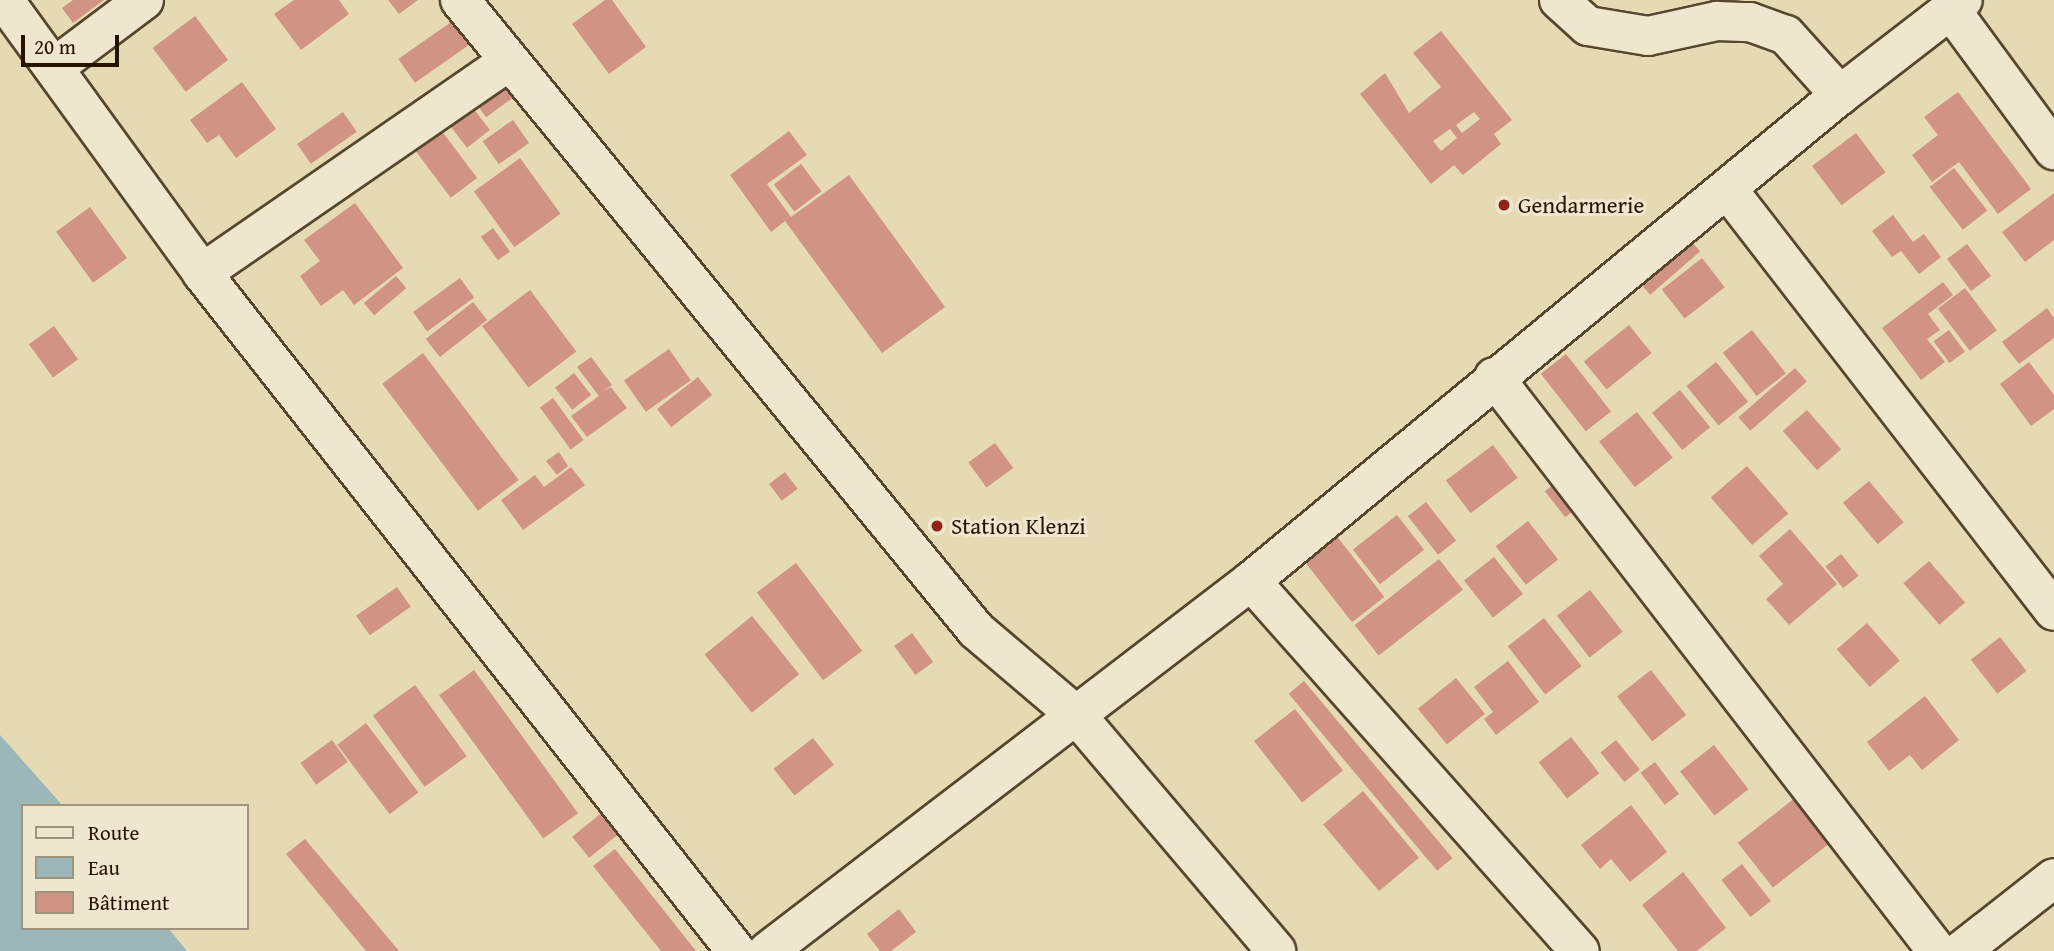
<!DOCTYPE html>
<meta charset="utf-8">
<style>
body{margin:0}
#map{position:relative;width:2054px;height:951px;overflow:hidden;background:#e5dab3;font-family:"Gentium Book Plus",serif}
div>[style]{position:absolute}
.water>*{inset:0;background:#9cb7b9}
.building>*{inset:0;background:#d19384;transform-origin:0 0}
.roads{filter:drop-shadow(2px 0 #56462d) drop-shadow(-2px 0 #56462d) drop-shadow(0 2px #56462d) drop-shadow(0 -2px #56462d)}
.minor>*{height:38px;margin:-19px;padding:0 19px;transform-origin:19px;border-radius:19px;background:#eee7ce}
.dots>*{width:19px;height:19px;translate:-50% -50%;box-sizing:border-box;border:4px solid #eee7ce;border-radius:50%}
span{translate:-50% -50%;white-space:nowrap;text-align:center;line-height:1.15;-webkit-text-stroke:6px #eee7ce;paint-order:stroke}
.poi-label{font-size:23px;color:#271400}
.left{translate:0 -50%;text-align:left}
.legend{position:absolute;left:21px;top:804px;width:228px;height:126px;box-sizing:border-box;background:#eee7ce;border:2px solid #9e937c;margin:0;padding:9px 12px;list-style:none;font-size:21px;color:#271400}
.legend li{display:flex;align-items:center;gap:14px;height:35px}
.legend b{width:35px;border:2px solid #9e937c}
.scale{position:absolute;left:21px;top:35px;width:98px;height:32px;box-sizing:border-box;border:4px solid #271400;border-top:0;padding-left:9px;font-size:21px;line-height:24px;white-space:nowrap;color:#271400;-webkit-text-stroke:5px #eee7ce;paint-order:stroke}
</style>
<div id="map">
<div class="water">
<div style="clip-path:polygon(0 735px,63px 806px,23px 806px,23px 928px,168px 928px,187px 951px,0 951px)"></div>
</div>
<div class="building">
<div style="clip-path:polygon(73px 0,104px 0,73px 23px,62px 8px)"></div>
<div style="clip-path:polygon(294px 0,339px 0,349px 14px,301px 50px,274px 14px)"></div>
<div style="clip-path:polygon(388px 0,418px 0,399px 14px)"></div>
<div style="clip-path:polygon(605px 0,612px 0,646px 47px,609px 74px,572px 24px)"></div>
<div style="left:195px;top:16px;width:55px;height:53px;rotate:53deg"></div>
<div style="left:454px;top:20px;width:29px;height:68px;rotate:55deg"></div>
<div style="clip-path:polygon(evenodd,1441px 31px,1512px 120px,1494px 134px,1501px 144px,1463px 175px,1454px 165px,1431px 184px,1360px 94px,1385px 73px,1409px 113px,1441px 87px,1413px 53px,1441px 31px,1474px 112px,1480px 119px,1462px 133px,1456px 125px,1474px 112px,1441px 31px,1450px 129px,1457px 138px,1441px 151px,1433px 141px,1450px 129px)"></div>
<div style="left:504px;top:77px;width:22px;height:38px;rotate:54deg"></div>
<div style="clip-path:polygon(242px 82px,276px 129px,236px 158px,219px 135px,207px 143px,190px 120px)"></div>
<div style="clip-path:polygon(1958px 92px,2031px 189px,1998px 214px,1959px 162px,1932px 182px,1912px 155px,1938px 135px,1924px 117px)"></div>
<div style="left:469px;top:103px;width:34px;height:29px;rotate:52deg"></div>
<div style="left:343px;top:112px;width:24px;height:56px;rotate:55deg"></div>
<div style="left:513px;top:120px;width:28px;height:37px;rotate:55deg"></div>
<div style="left:438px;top:126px;width:65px;height:33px;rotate:53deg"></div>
<div style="clip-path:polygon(789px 131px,807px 155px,767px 184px,791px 217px,849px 175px,945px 307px,882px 353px,785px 221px,771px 232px,730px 175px)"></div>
<div style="left:1856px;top:133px;width:49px;height:55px;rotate:53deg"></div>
<div style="left:520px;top:158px;width:69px;height:57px;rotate:54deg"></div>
<div style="left:801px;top:164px;width:34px;height:34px;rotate:53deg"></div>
<div style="left:1954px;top:168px;width:54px;height:31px;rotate:52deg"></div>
<div style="clip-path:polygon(2054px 193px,2054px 240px,2025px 262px,2002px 232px)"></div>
<div style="clip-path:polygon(355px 203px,403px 268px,354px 305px,343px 290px,321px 306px,300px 276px,320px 261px,304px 240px)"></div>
<div style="left:90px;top:207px;width:63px;height:42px;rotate:54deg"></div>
<div style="clip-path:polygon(1893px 215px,1913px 242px,1924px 234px,1941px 257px,1919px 274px,1901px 251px,1892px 257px,1872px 231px)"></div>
<div style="left:493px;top:228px;width:29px;height:15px;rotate:54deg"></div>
<div style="left:1685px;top:234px;width:23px;height:66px;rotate:49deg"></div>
<div style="left:1967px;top:244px;width:40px;height:25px;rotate:53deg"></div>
<div style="left:1702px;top:258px;width:37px;height:51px;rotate:52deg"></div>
<div style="left:396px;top:276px;width:16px;height:42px;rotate:50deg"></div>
<div style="left:460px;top:278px;width:24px;height:58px;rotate:54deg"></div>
<div style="clip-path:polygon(1943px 282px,1953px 295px,1928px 314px,1940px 330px,1927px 339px,1945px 362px,1921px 380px,1882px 328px)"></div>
<div style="left:1965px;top:288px;width:53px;height:34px;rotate:53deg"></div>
<div style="left:530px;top:290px;width:77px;height:60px;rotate:53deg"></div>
<div style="left:473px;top:302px;width:23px;height:60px;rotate:52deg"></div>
<div style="clip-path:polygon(2047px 308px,2054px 318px,2054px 338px,2019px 364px,2002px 342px)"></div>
<div style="left:1629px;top:325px;width:36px;height:58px;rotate:51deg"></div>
<div style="left:54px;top:326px;width:41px;height:31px;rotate:54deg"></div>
<div style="left:1752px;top:330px;width:55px;height:37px;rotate:52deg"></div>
<div style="left:1949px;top:330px;width:27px;height:19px;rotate:54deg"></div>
<div style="left:669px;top:349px;width:38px;height:55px;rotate:55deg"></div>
<div style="left:423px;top:353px;width:159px;height:51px;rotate:53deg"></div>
<div style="left:1566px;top:354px;width:73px;height:32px;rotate:52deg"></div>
<div style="clip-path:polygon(591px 357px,612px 385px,602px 392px,611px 387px,627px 408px,587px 437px,571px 416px,599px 396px,577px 367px)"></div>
<div style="left:1716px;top:362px;width:51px;height:38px;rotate:51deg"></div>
<div style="clip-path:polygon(2029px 362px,2054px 395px,2054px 409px,2031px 426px,2000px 384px)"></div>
<div style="left:1795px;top:368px;width:18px;height:75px;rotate:49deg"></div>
<div style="left:574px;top:373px;width:28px;height:24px;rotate:52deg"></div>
<div style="left:698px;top:377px;width:23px;height:52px;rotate:52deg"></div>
<div style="left:1680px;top:390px;width:48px;height:36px;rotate:51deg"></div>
<div style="left:553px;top:398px;width:52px;height:16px;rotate:54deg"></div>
<div style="left:1807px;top:410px;width:52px;height:32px;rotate:49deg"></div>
<div style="left:1637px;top:412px;width:58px;height:48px;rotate:52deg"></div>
<div style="left:995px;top:443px;width:31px;height:33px;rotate:54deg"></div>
<div style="left:1493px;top:445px;width:41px;height:59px;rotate:53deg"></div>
<div style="clip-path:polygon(559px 452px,568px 466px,557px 475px,546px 461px)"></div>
<div style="left:1747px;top:466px;width:63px;height:48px;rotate:49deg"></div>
<div style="clip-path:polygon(571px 467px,585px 485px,523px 530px,501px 500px,535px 475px,544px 487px)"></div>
<div style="left:785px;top:472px;width:21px;height:20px;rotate:53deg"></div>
<div style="left:1563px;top:477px;width:33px;height:23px;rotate:52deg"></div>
<div style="left:1869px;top:481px;width:54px;height:34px;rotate:50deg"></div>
<div style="left:1426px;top:502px;width:49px;height:23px;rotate:52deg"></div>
<div style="left:1397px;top:515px;width:44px;height:56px;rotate:52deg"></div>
<div style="left:1528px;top:521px;width:49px;height:41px;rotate:52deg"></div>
<div style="clip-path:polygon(1790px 529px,1837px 584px,1789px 625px,1766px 599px,1783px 584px,1759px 556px)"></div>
<div style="left:1332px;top:530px;width:85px;height:41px;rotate:52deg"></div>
<div style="left:1841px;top:554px;width:28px;height:20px;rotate:51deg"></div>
<div style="left:1494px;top:557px;width:47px;height:38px;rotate:52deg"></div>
<div style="left:1439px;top:559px;width:39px;height:107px;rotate:52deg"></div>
<div style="left:1929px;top:561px;width:55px;height:34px;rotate:49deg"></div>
<div style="left:796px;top:563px;width:110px;height:49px;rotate:53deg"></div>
<div style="left:397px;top:587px;width:24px;height:50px;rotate:55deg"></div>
<div style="left:1590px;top:590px;width:53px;height:42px;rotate:52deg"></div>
<div style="left:752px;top:616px;width:75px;height:61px;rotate:51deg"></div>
<div style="left:1544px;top:618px;width:61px;height:46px;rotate:52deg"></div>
<div style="left:1867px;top:623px;width:50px;height:40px;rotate:49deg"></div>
<div style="left:912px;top:633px;width:36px;height:22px;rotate:54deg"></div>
<div style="left:2000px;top:637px;width:43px;height:37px;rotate:52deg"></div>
<div style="clip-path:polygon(1508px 661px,1539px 702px,1496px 735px,1484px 719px,1493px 712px,1474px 687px)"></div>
<div style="left:474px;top:670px;width:177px;height:43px;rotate:54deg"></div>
<div style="left:1651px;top:670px;width:57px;height:43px;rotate:52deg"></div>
<div style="left:1456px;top:678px;width:46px;height:49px;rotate:51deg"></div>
<div style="left:1304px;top:681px;width:231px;height:20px;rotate:50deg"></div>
<div style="left:415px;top:685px;width:88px;height:52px;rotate:54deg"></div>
<div style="clip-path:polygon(1925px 696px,1959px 740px,1922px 770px,1910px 755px,1889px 771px,1867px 742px)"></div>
<div style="left:1295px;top:709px;width:78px;height:52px;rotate:52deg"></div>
<div style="left:366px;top:723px;width:87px;height:36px;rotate:53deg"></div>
<div style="left:1571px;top:737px;width:46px;height:41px;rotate:52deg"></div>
<div style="left:813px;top:738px;width:34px;height:50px;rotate:52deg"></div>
<div style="left:332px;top:740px;width:27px;height:39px;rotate:54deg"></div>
<div style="left:1616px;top:740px;width:38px;height:20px;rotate:51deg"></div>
<div style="left:1714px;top:745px;width:56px;height:43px;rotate:52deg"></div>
<div style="left:1655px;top:762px;width:40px;height:18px;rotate:53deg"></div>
<div style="left:1363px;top:791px;width:87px;height:52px;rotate:50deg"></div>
<div style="left:1800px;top:794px;width:57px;height:79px;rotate:52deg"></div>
<div style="clip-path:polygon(1631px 805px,1667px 852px,1630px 882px,1611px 859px,1600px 869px,1581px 845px)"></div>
<div style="left:604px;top:811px;width:27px;height:41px;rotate:51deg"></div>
<div style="clip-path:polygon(305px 839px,399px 951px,366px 951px,286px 854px)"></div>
<div style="clip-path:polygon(615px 849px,696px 951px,661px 951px,593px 866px)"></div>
<div style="left:1742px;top:864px;width:47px;height:26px;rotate:52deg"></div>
<div style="clip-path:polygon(1683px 872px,1726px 928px,1697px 951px,1678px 951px,1642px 905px)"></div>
<div style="clip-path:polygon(899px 909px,916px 932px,891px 951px,880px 951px,867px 934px)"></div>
</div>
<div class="roads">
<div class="minor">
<div style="left:4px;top:0;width:337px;rotate:54deg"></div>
<div style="left:202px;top:273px;width:863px;rotate:51.78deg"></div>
<div style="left:460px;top:0;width:814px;rotate:50.68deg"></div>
<div style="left:976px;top:630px;width:133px;rotate:40.4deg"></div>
<div style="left:1077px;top:716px;width:308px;rotate:49.7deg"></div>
<div style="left:1559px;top:0;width:39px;rotate:42deg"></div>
<div style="left:1588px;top:26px;width:61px;rotate:9.5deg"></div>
<div style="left:1648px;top:36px;width:71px;rotate:-12.3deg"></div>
<div style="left:1717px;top:21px;width:33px;rotate:2deg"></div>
<div style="left:1750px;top:22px;width:38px;rotate:20deg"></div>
<div style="left:1786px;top:35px;width:81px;rotate:48deg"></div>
<div style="left:1951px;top:10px;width:174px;rotate:53.7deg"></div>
<div style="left:56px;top:66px;width:110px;rotate:-36.9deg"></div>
<div style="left:1728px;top:190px;width:532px;rotate:52.25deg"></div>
<div style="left:202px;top:273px;width:373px;rotate:-34.6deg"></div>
<div style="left:1494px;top:377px;width:725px;rotate:52.34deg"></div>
<div style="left:1251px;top:581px;width:495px;rotate:48.4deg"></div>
<div style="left:768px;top:951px;width:608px;rotate:-37.45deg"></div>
<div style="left:1251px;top:581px;width:764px;rotate:-39.53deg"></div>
<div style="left:1840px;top:95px;width:155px;rotate:-37.7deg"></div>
<div style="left:1961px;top:951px;width:118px;rotate:-38.1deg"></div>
</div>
</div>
<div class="dots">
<div style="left:1504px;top:205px;background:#8f2418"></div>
<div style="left:937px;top:526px;background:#8f2418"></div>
</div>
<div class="poi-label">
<span class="left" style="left:1518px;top:205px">Gendarmerie</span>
<span class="left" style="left:951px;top:526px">Station Klenzi</span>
</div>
<ul class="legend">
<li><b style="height:9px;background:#eee7ce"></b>Route</li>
<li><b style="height:19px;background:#9cb7b9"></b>Eau</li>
<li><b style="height:19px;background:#d19384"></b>Bâtiment</li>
</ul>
<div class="scale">20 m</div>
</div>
